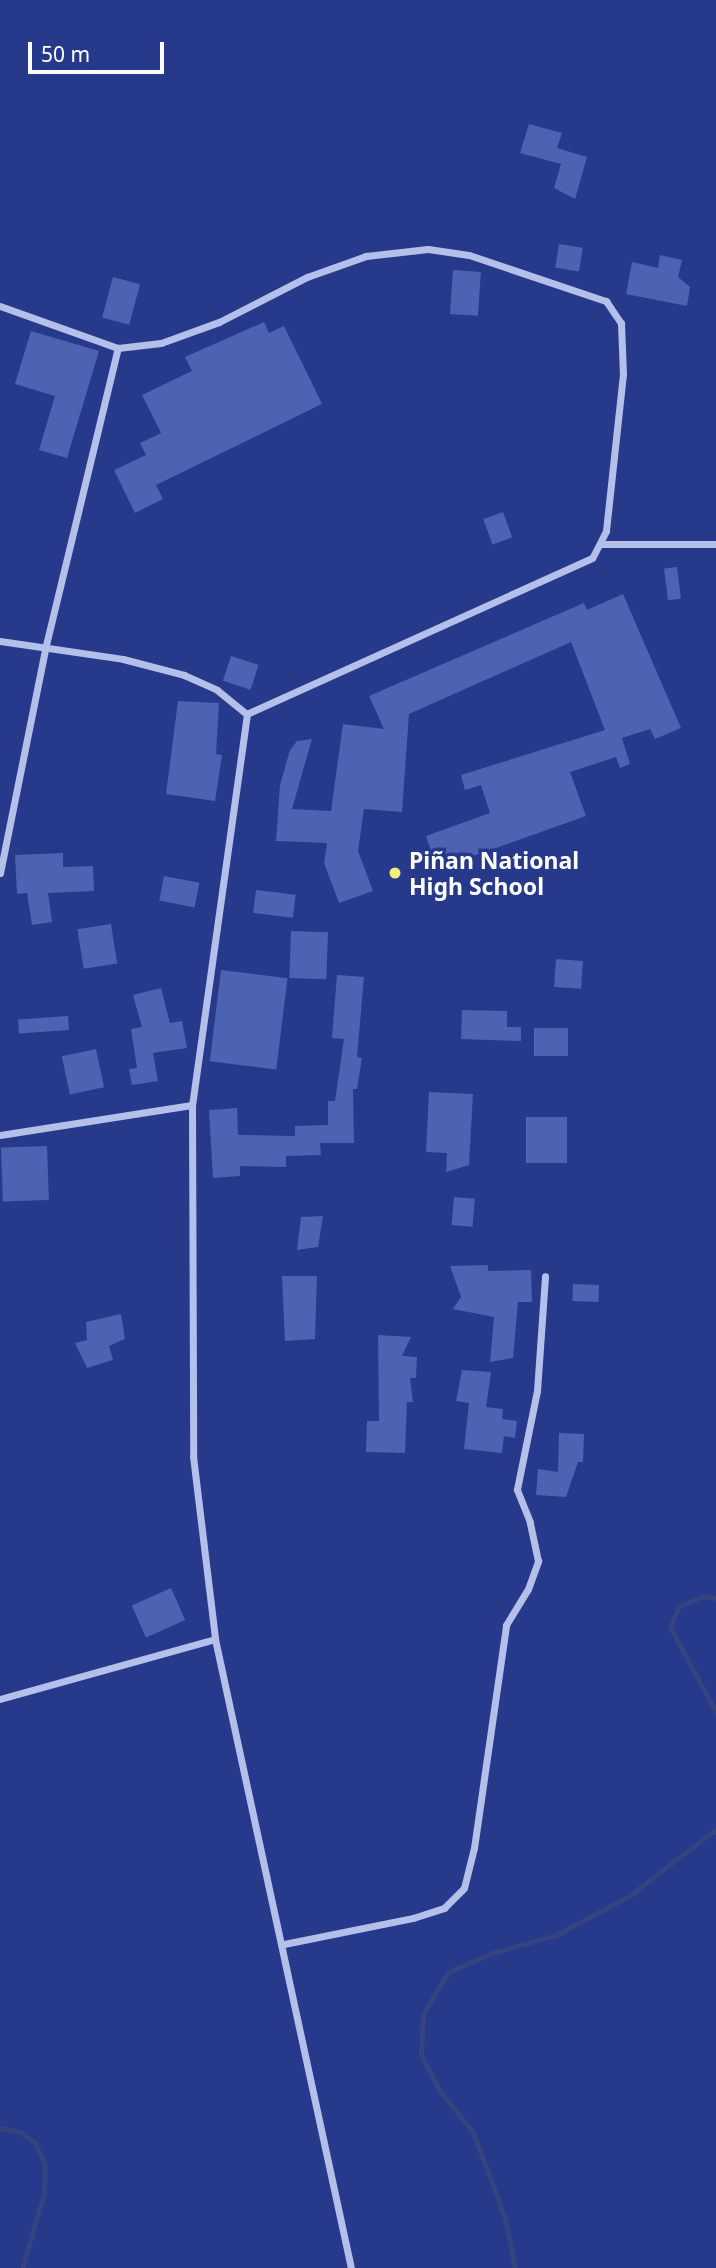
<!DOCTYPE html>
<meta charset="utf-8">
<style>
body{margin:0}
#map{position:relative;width:716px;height:2268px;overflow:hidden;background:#26398b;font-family:"Noto Sans",sans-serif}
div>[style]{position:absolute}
.stream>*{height:5px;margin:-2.5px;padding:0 2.5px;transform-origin:2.5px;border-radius:2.5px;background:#354380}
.building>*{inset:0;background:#4e62b2;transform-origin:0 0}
.minor>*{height:7px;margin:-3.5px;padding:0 3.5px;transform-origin:3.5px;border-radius:3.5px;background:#b4bfea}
.dots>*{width:19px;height:19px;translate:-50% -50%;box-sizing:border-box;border:4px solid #26398b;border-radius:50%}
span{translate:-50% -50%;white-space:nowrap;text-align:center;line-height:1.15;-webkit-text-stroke:7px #26398b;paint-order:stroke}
.poi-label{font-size:23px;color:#fff;font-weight:700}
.left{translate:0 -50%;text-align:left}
.scale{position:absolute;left:28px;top:42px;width:136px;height:32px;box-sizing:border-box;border:4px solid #fff;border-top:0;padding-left:9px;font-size:21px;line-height:24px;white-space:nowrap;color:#fff;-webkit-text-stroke:5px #26398b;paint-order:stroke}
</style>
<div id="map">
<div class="stream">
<div style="left:716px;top:1598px;width:13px;rotate:-171deg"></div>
<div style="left:703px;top:1596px;width:26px;rotate:157deg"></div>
<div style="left:679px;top:1606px;width:23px;rotate:113deg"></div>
<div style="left:670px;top:1627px;width:97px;rotate:61.6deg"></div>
<div style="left:0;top:2128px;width:21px;rotate:11deg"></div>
<div style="left:21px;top:2132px;width:18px;rotate:38deg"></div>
<div style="left:35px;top:2143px;width:23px;rotate:65deg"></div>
<div style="left:45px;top:2164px;width:29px;rotate:92deg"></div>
<div style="left:44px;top:2193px;width:78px;rotate:106.3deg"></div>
<div style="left:515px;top:2268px;width:51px;rotate:-101.3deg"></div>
<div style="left:505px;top:2218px;width:92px;rotate:-110.4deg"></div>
<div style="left:473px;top:2132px;width:54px;rotate:-129deg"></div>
<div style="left:439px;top:2090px;width:39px;rotate:-117deg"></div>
<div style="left:421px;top:2055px;width:41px;rotate:-87.2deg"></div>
<div style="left:423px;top:2014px;width:49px;rotate:-59.2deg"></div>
<div style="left:448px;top:1972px;width:48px;rotate:-23.4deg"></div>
<div style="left:492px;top:1953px;width:66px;rotate:-15.7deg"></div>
<div style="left:556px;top:1935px;width:83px;rotate:-28.1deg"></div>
<div style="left:629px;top:1896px;width:110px;rotate:-37.6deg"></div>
</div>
<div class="building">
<div style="clip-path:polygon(529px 124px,562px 133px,557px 148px,587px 157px,575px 199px,554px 188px,561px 164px,520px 153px)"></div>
<div style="left:559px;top:244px;width:24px;height:24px;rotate:9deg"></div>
<div style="clip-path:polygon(660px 255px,682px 260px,678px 277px,690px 287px,687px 306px,626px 294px,632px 262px,658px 268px)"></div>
<div style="left:453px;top:270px;width:28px;height:44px;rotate:4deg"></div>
<div style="left:113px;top:277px;width:28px;height:42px;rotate:15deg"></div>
<div style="clip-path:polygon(264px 322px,269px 333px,284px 326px,322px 404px,156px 485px,163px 499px,135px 513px,114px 470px,146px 455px,140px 443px,161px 433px,142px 395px,192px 371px,185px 357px)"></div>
<div style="clip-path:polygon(31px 331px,99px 351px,67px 458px,39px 450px,55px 396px,15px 384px)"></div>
<div style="left:503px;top:512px;width:27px;height:21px;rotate:70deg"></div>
<div style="left:677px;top:567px;width:32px;height:13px;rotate:83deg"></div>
<div style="clip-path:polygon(623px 594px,681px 728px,655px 739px,650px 729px,622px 738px,630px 764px,620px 768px,616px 757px,570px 772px,586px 816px,437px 869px,426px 836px,490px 813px,481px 785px,465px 790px,461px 775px,605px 730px,571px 642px,409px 714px,402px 812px,364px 809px,358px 851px,373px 891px,339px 903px,324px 863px,327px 843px,276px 841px,280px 785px,290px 750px,297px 741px,312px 739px,292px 809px,331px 811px,343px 724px,384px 729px,369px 696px,584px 603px,587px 610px)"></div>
<div style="left:231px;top:656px;width:29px;height:26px;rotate:18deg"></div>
<div style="clip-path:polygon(178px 701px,219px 703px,216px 754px,222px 755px,215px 801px,166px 794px)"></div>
<div style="clip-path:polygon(63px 853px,63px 867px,93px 866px,94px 891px,48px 893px,52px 922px,32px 925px,27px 893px,17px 894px,15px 855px)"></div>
<div style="left:164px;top:876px;width:36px;height:25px;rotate:11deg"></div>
<div style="left:256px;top:890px;width:40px;height:23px;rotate:7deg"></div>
<div style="left:111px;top:924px;width:40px;height:34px;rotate:81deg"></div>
<div style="left:291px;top:931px;width:37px;height:47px;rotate:2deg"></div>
<div style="left:556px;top:959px;width:27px;height:28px;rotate:4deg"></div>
<div style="left:221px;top:970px;width:67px;height:92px;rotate:7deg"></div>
<div style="clip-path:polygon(337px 975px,364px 977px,357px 1057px,362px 1058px,357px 1089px,353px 1089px,354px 1143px,320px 1143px,321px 1155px,286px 1156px,286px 1167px,240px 1166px,240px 1176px,213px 1178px,209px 1110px,237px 1108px,238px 1135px,295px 1136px,295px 1126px,328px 1125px,328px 1101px,335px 1101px,344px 1039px,332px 1038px)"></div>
<div style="clip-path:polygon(161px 988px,170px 1023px,182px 1021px,187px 1048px,153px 1053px,158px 1081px,132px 1085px,129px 1069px,137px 1068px,131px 1029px,142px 1027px,133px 995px)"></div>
<div style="clip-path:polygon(462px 1010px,507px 1011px,507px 1027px,521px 1027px,521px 1041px,461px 1039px)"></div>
<div style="left:68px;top:1016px;width:14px;height:50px;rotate:86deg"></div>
<div style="left:534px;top:1028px;width:34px;height:28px"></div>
<div style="left:96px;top:1049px;width:39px;height:35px;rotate:78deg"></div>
<div style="clip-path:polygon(429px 1092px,473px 1094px,469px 1165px,446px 1172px,447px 1153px,426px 1152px)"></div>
<div style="left:526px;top:1117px;width:41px;height:46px"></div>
<div style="left:47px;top:1146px;width:54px;height:46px;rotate:88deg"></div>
<div style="left:454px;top:1197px;width:21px;height:28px;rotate:5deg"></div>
<div style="clip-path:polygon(323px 1216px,318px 1247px,297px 1250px,301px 1217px)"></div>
<div style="clip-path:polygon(488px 1265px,488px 1271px,531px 1270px,532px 1302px,518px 1302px,513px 1358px,490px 1362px,494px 1317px,453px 1309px,461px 1297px,450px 1266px)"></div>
<div style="clip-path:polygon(282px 1276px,317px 1276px,315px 1339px,285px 1341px)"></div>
<div style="left:573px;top:1284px;width:26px;height:17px;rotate:2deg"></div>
<div style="clip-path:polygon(121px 1314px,125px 1339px,109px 1346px,113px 1360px,87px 1368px,75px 1343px,87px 1340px,86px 1322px)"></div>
<div style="clip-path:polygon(378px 1335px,411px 1337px,402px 1356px,417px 1357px,416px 1378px,410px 1378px,413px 1402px,407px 1402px,405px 1453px,366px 1452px,367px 1421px,379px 1421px)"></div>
<div style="clip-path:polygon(462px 1370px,491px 1372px,486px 1407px,503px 1409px,502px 1419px,517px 1421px,515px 1438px,504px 1436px,502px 1453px,464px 1449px,469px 1403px,456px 1401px)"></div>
<div style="clip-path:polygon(559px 1433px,584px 1434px,583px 1462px,578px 1462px,566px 1497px,536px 1495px,538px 1469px,558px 1472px)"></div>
<div style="left:171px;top:1588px;width:35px;height:43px;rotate:66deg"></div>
</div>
<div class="minor">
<div style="left:0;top:306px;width:125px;rotate:19.6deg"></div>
<div style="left:118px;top:348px;width:43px;rotate:-6.6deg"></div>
<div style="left:161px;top:343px;width:62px;rotate:-19.9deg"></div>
<div style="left:219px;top:322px;width:99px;rotate:-27.1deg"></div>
<div style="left:307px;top:277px;width:63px;rotate:-19.6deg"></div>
<div style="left:366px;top:256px;width:62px;rotate:-6.4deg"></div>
<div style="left:428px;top:249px;width:41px;rotate:8.3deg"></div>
<div style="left:469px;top:255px;width:145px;rotate:18.6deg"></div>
<div style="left:606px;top:301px;width:27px;rotate:56deg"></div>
<div style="left:621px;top:323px;width:51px;rotate:87.8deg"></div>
<div style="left:623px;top:374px;width:158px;rotate:96.2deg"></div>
<div style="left:606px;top:531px;width:30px;rotate:117deg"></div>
<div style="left:592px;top:558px;width:379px;rotate:155.7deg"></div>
<div style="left:601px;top:544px;width:115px"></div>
<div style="left:0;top:641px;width:124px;rotate:8.3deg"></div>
<div style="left:123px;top:659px;width:63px;rotate:14.7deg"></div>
<div style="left:184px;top:675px;width:36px;rotate:24deg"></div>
<div style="left:217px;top:690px;width:38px;rotate:39deg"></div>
<div style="left:247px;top:714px;width:395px;rotate:98deg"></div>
<div style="left:192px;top:1105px;width:351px;rotate:89.8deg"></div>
<div style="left:193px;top:1456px;width:184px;rotate:83.1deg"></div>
<div style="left:215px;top:1639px;width:644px;rotate:77.8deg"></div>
<div style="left:0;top:873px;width:228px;rotate:-78.6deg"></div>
<div style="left:45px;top:649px;width:310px;rotate:-76.4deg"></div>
<div style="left:0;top:1135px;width:194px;rotate:-8.9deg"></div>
<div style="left:0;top:1699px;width:223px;rotate:-15.6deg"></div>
<div style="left:284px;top:1944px;width:132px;rotate:-11.4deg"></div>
<div style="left:413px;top:1918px;width:33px;rotate:-18deg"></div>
<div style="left:444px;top:1908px;width:28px;rotate:-45deg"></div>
<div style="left:464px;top:1888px;width:41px;rotate:-76deg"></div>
<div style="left:474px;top:1848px;width:225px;rotate:-81.8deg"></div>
<div style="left:506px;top:1625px;width:42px;rotate:-58.6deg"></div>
<div style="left:528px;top:1589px;width:30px;rotate:-70deg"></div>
<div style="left:538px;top:1561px;width:40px;rotate:-102deg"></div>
<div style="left:530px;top:1522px;width:35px;rotate:-112deg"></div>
<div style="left:517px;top:1489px;width:100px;rotate:-78.5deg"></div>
<div style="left:537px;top:1391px;width:115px;rotate:-86deg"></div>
</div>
<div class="dots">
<div style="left:395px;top:873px;background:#f3ee79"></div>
</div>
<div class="poi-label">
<span class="left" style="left:409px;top:873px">Piñan National<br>High School</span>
</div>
<div class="scale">50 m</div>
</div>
